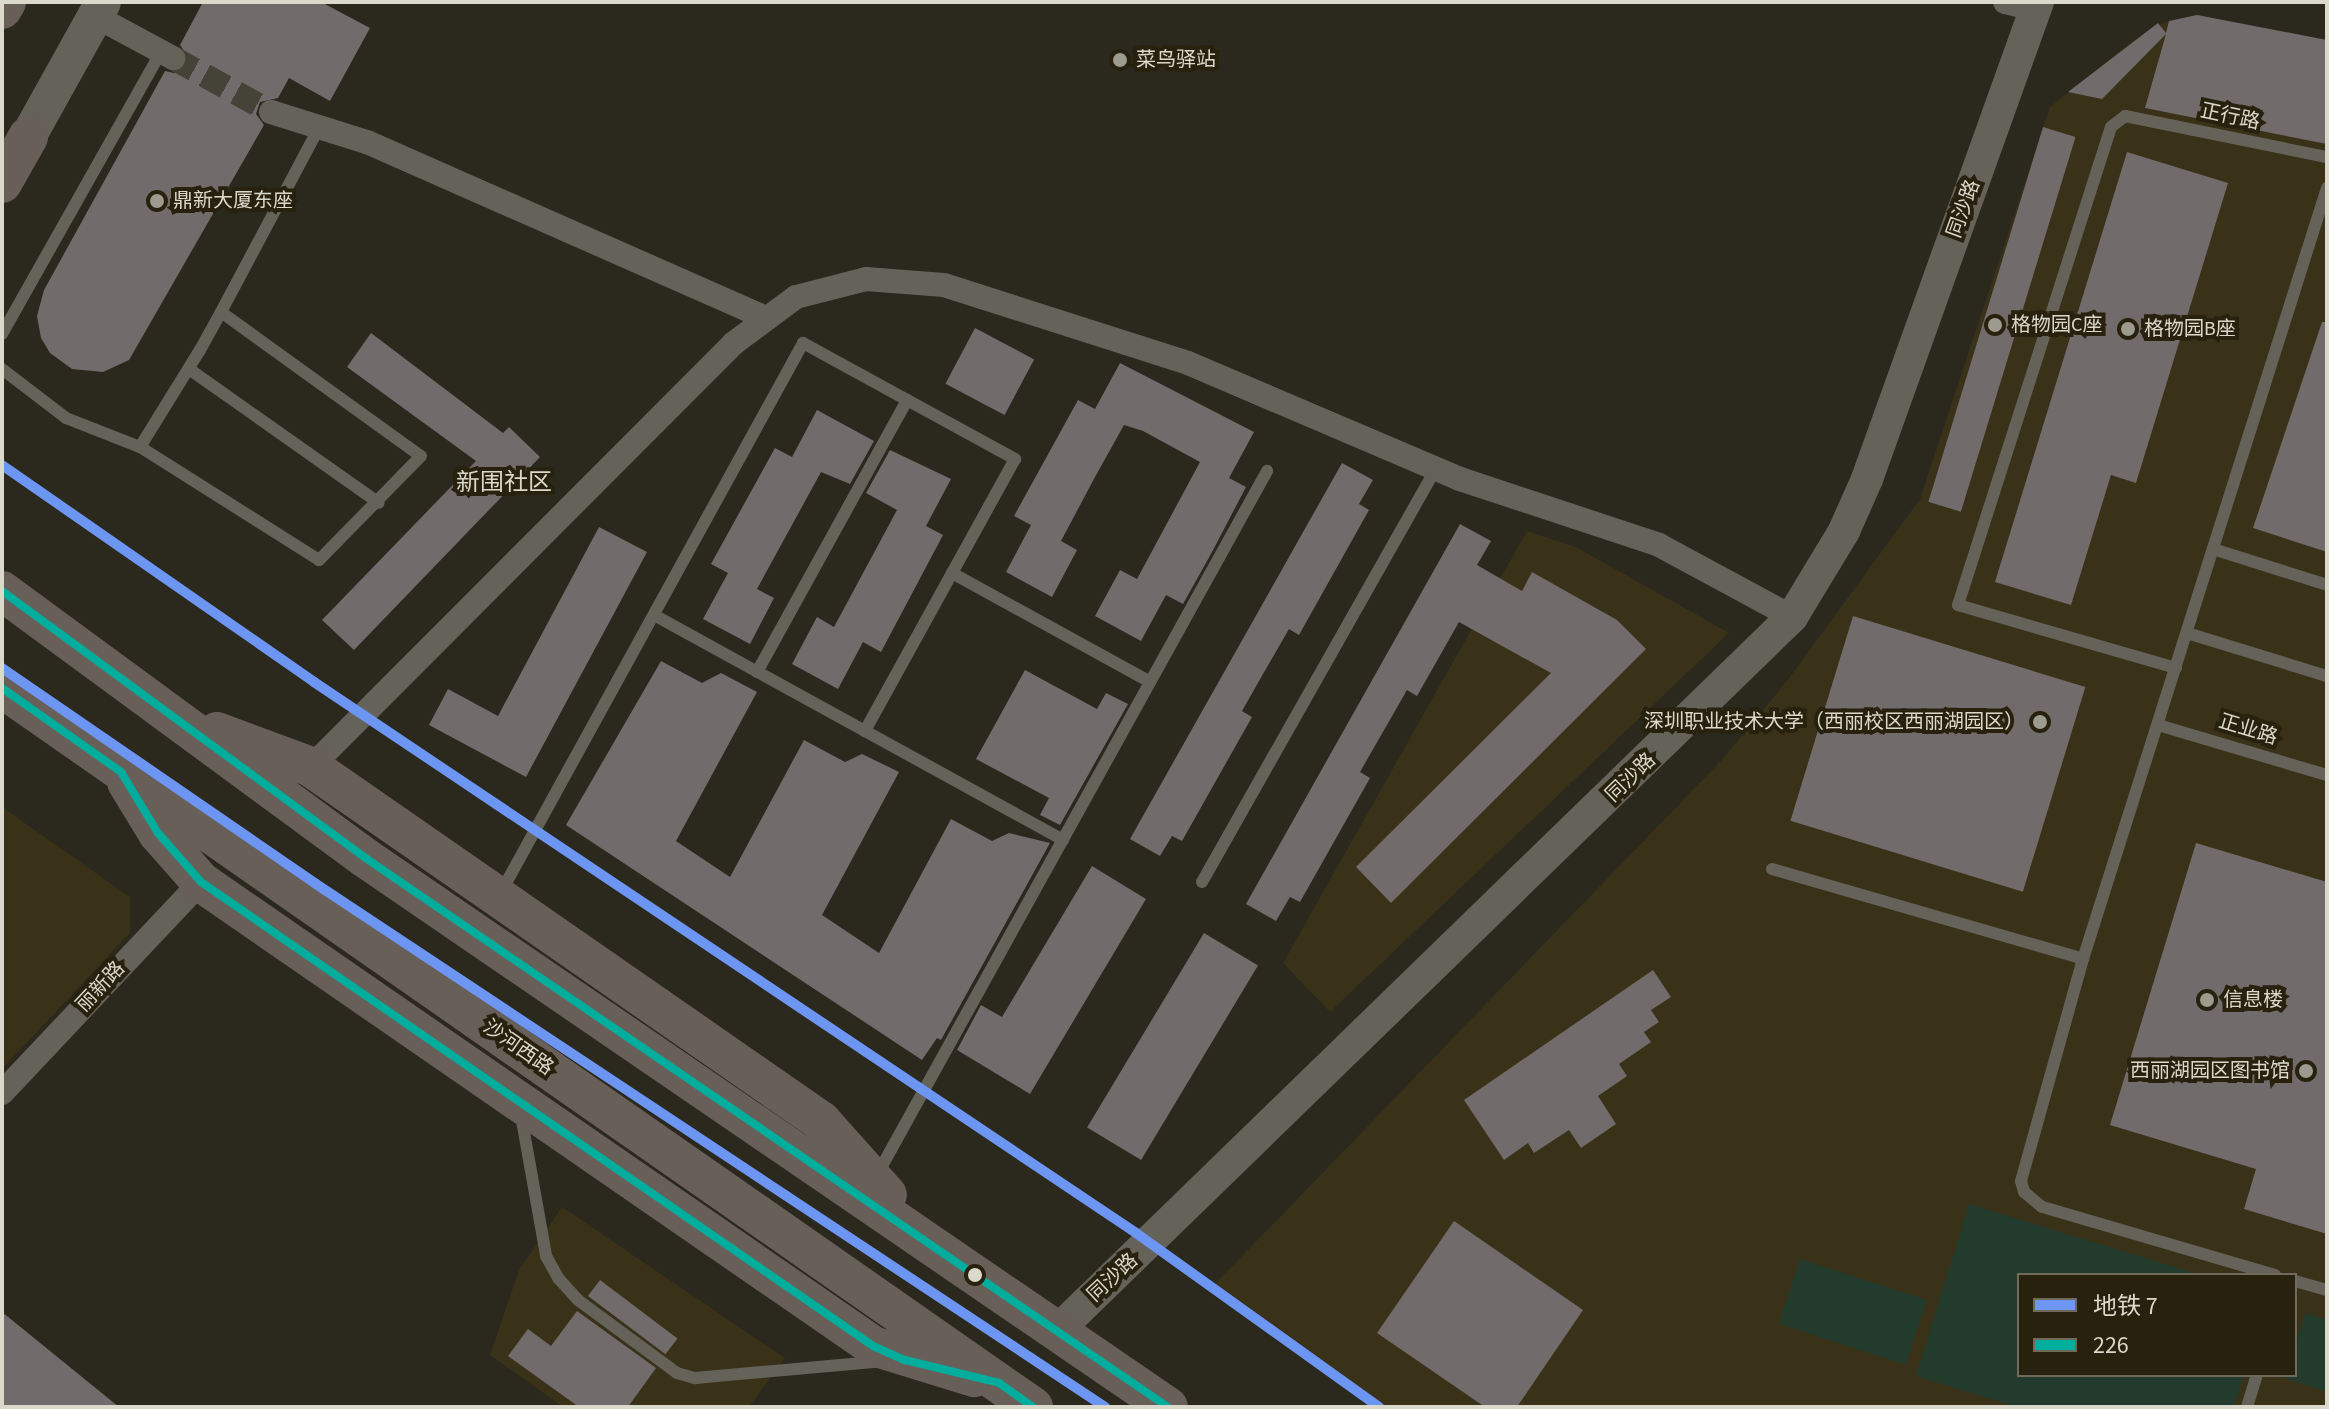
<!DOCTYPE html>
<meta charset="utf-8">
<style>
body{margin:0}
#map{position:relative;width:2329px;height:1409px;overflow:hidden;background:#2b281d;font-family:"Source Sans 3","Noto Sans SC",sans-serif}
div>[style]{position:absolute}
.built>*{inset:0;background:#393219}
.green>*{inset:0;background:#233b2d;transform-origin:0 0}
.building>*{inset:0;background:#726b6b;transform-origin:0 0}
.minor-tunnel>*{height:24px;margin-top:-12px;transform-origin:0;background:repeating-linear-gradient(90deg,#454237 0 24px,transparent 0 36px)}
.service>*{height:12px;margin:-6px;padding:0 6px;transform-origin:6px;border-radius:6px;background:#656259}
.minor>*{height:24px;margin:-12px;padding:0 12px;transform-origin:12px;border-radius:12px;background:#656259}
.tertiary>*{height:32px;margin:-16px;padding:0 16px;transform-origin:16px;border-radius:16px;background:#656259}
.secondary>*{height:36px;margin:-18px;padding:0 18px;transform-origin:18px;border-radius:18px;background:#656259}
.primary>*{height:40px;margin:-20px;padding:0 20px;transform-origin:20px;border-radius:20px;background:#695f59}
.bus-1>*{height:8px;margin:-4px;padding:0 4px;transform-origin:4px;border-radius:4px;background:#01ad9c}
.metro-1>*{height:10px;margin:-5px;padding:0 5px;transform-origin:5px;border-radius:5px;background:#6d96f3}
.dots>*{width:22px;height:22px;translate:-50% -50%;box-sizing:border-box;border:4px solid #27210e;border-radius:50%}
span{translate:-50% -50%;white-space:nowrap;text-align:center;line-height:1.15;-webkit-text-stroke:8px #27210e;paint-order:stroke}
.poi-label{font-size:20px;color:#dbd8cc}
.left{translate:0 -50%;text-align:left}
.right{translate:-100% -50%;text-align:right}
.street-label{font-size:20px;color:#dbd8cc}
.quarter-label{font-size:24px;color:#dbd8cc}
.frame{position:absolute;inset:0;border:4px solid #dbd8cc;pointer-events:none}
.legend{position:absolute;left:2017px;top:1273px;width:280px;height:104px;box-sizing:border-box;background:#27210e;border:2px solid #6f6a5a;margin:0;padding:10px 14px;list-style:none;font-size:24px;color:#dbd8cc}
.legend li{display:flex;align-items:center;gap:16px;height:40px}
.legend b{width:40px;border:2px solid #6f6a5a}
</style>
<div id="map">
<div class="built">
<div style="clip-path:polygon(evenodd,2197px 15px,2327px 41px,2327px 1407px,1381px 1407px,1215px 1284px,1719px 763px,1787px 681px,1920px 499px,2050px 107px,2133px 41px,2166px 22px,2197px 15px,2019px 1275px,2295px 1275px,2295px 1375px,2019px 1375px,2019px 1275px)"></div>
<div style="clip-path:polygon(1527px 531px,1576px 547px,1729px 633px,1330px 1012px,1283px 963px)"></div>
<div style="clip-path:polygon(2px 807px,130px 897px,130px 933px,2px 1069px)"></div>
<div style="clip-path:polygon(562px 1207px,785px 1358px,749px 1407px,563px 1407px,490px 1355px,519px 1270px)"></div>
</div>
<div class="green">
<div style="clip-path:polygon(1969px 1204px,2201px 1275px,2019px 1275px,2019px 1375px,2244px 1375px,2234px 1407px,2017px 1407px,1916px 1376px)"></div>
<div style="left:1800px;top:1259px;width:133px;height:68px;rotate:18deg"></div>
<div style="clip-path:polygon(2306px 1313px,2327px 1320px,2327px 1392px,2284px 1378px,2295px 1375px,2295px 1345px)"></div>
</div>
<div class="building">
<div style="clip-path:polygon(203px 2px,321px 2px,370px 28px,330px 101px,289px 78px,278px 98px,260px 102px,256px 114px,264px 125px,129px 360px,103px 372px,72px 369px,50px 353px,41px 338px,37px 316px,44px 290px,165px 71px,174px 73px,186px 66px,188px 57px,180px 45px)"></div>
<div style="clip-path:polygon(2197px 15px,2327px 40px,2327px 144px,2145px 108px,2166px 34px,2102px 99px,2068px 92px,2158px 23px,2166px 33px,2169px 21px)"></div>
<div style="left:2043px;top:127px;width:34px;height:392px;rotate:17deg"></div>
<div style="clip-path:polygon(2127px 152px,2228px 183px,2136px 483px,2111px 475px,2071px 605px,1995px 582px)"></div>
<div style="clip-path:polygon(2322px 322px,2327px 322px,2327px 552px,2253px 528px)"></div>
<div style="left:975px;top:328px;width:67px;height:63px;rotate:28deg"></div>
<div style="clip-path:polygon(371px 333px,503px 433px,509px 427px,540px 457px,354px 650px,322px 620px,476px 461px,347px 367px)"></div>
<div style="clip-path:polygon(1120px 363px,1254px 432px,1229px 478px,1246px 487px,1212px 552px,1183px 604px,1166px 595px,1141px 641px,1095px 616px,1120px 570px,1137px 579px,1200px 462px,1143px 431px,1124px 425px,1095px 477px,1061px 541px,1077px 550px,1052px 597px,1006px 572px,1031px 525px,1014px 516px,1078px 400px,1095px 409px)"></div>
<div style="clip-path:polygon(817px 410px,874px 441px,850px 484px,821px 472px,757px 589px,774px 598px,750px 644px,703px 619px,728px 573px,711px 564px,775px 448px,792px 457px)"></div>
<div style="clip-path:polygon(890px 450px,951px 479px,926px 526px,943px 535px,881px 652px,863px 642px,838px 689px,792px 664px,817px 617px,834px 627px,897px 510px,866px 493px)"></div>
<div style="clip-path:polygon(1342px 463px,1373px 480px,1359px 504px,1369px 510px,1299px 635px,1289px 629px,1263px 674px,1242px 711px,1252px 717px,1182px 841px,1172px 836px,1160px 856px,1130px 839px)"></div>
<div style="clip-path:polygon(1460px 524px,1491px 541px,1477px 565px,1522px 591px,1532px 572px,1617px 620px,1646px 649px,1391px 903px,1356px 867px,1551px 673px,1459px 622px,1417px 696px,1407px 690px,1360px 772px,1370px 778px,1300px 902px,1290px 897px,1276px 921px,1246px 904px)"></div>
<div style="clip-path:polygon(599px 527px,647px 552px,526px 777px,429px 725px,448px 689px,498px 716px)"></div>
<div style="left:1853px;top:616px;width:243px;height:214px;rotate:17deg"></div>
<div style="clip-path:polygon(661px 661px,702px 683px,721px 673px,757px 692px,676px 841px,730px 877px,804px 740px,845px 762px,862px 754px,899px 772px,822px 915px,879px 953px,951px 819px,992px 841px,1009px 833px,1050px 843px,941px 1040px,937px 1038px,922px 1060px,566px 825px)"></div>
<div style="clip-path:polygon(1025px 670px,1097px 709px,1106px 693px,1128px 704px,1060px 825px,1040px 815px,1049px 798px,976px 759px)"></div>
<div style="clip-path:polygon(2196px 843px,2327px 882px,2327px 1234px,2244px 1209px,2256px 1169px,2110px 1125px)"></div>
<div style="clip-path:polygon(1092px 866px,1146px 899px,1030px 1094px,957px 1050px,981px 1005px,1002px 1017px)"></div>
<div style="left:1204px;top:933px;width:63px;height:227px;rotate:31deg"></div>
<div style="clip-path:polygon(1653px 970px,1671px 997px,1651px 1010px,1659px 1022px,1644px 1032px,1651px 1042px,1619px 1064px,1627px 1076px,1598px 1096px,1616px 1124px,1581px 1148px,1569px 1130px,1534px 1153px,1528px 1143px,1504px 1160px,1464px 1100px)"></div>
<div style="clip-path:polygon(1454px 1221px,1583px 1310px,1517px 1407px,1485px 1407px,1377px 1333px)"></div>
<div style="left:600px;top:1280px;width:97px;height:20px;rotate:37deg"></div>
<div style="clip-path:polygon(577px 1311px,656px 1368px,628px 1407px,579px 1407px,508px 1356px,528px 1329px,551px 1346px)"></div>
<div style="clip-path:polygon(2px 1312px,119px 1407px,2px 1407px)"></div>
</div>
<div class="minor-tunnel">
<div style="left:173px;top:58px;width:112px;rotate:28.9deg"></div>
</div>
<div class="service">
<div style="left:221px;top:312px;width:246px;rotate:35.8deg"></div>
<div style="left:421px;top:456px;width:146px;rotate:134.4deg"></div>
<div style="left:319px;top:560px;width:212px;rotate:-147.7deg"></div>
<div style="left:140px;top:447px;width:114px;rotate:-58.3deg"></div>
<div style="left:200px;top:350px;width:43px;rotate:-61.1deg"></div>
<div style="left:221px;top:312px;width:208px;rotate:-62deg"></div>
<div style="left:2px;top:334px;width:324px;rotate:-60.6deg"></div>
<div style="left:2px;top:369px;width:81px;rotate:37.4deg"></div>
<div style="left:66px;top:418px;width:79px;rotate:21.4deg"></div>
<div style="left:189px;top:369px;width:232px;rotate:35.2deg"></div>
<div style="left:2213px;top:549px;width:120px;rotate:17.5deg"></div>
<div style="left:952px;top:573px;width:226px;rotate:28.8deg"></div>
<div style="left:654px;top:615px;width:467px;rotate:28.8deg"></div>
<div style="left:2187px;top:633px;width:146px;rotate:17.1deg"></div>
<div style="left:2176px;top:668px;width:227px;rotate:-163.9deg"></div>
<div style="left:1958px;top:605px;width:502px;rotate:-72.25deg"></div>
<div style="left:2111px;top:127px;width:18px;rotate:-38deg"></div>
<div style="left:2125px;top:116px;width:206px;rotate:11.5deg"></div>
<div style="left:757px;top:672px;width:311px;rotate:-61.1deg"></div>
<div style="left:2158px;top:725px;width:176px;rotate:16.5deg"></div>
<div style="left:1772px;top:869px;width:324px;rotate:16.1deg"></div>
<div style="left:1202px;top:882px;width:475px;rotate:-60.5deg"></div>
<div style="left:500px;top:894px;width:629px;rotate:-61.19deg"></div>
<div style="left:803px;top:343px;width:242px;rotate:28.7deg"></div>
<div style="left:1015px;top:459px;width:311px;rotate:118.9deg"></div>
<div style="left:521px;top:1115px;width:143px;rotate:79.9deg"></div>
<div style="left:546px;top:1256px;width:26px;rotate:61deg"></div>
<div style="left:559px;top:1279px;width:28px;rotate:48deg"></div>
<div style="left:578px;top:1300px;width:123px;rotate:36.4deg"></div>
<div style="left:677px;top:1373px;width:19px;rotate:16deg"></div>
<div style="left:695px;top:1378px;width:182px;rotate:-5.1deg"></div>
<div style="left:877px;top:1175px;width:805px;rotate:-61.01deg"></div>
<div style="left:2275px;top:1275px;width:243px;rotate:-163.7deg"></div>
<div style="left:2042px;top:1207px;width:23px;rotate:-140deg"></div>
<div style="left:2024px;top:1192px;width:11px;rotate:-105deg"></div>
<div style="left:2021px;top:1181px;width:230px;rotate:-74.4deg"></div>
<div style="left:2083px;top:959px;width:809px;rotate:-72.44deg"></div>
<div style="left:2295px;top:1281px;width:33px;rotate:16deg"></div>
<div style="left:2247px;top:1407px;width:34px;rotate:-73deg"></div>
</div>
<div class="minor">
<div style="left:2005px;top:2px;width:31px;rotate:13deg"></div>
<div style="left:95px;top:16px;width:89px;rotate:28.3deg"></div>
<div style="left:271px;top:112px;width:101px;rotate:17.4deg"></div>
<div style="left:367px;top:142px;width:434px;rotate:23.8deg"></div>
<div style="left:311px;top:767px;width:599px;rotate:-45.07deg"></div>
<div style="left:734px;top:343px;width:77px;rotate:-36.6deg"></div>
<div style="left:796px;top:297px;width:72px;rotate:-14.4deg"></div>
<div style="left:866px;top:279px;width:78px;rotate:4.4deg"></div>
<div style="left:944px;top:285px;width:256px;rotate:17.7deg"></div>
<div style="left:1188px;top:363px;width:296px;rotate:23.1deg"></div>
<div style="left:1460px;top:479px;width:210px;rotate:18.3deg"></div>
<div style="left:1659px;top:545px;width:151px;rotate:28.4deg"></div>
<div style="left:2px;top:1093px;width:290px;rotate:-46.7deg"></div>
</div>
<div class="tertiary">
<div style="left:1058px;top:1330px;width:1023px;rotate:-44.17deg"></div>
<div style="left:1792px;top:617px;width:100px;rotate:-58.8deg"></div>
<div style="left:1844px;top:531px;width:57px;rotate:-66.1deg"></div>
<div style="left:1867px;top:479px;width:507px;rotate:-70.28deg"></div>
</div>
<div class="secondary">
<div style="left:28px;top:137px;width:154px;rotate:-60.9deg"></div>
</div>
<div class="primary">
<div style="left:2px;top:9px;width:8px;rotate:-60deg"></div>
<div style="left:2px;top:183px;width:53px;rotate:-60.5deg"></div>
<div style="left:2px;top:591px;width:449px;rotate:36.3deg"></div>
<div style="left:364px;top:857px;width:974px;rotate:34.38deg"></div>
<div style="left:2px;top:688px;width:1257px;rotate:34.89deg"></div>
<div style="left:217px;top:732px;width:100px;rotate:20.4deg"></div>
<div style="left:311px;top:767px;width:621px;rotate:34.77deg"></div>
<div style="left:821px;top:1121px;width:99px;rotate:48.3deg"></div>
<div style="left:127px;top:782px;width:60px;rotate:58.7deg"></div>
<div style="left:158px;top:833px;width:65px;rotate:48.7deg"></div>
<div style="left:201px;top:882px;width:817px;rotate:34.62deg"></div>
<div style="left:873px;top:1346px;width:106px;rotate:17.1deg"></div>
</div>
<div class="bus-1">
<div style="left:2px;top:591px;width:449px;rotate:36.3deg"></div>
<div style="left:364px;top:857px;width:974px;rotate:34.38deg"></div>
<div style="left:2px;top:688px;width:146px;rotate:35.2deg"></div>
<div style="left:121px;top:772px;width:71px;rotate:58.8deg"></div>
<div style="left:158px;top:833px;width:65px;rotate:48.7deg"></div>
<div style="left:201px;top:882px;width:817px;rotate:34.62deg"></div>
<div style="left:873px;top:1346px;width:35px;rotate:24deg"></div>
<div style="left:905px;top:1360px;width:97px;rotate:13.7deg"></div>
<div style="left:999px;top:1383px;width:42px;rotate:35.2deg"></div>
</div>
<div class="metro-1">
<div style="left:2px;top:465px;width:380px;rotate:34.8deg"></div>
<div style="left:314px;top:682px;width:990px;rotate:33.83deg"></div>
<div style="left:1136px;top:1233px;width:299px;rotate:35.6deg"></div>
<div style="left:2px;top:668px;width:381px;rotate:34.5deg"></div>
<div style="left:316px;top:884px;width:947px;rotate:33.54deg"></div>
</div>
<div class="dots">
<div style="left:1120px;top:60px;background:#9d9a8f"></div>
<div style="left:157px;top:201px;background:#9d9a8f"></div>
<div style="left:1995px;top:325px;background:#9d9a8f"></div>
<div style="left:2128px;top:329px;background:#9d9a8f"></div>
<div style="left:2040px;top:722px;background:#9d9a8f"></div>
<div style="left:2207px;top:1000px;background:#9d9a8f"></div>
<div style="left:2306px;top:1071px;background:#9d9a8f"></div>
<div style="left:975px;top:1275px;background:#dbd8cc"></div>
</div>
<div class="poi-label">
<span class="left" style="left:1136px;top:60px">菜鸟驿站</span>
<span class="left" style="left:173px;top:201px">鼎新大厦东座</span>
<span class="left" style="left:2011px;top:325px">格物园C座</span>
<span class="left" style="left:2144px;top:329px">格物园B座</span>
<span class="right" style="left:2024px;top:722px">深圳职业技术大学（西丽校区西丽湖园区）</span>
<span class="left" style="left:2223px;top:1000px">信息楼</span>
<span class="right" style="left:2290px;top:1071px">西丽湖园区图书馆</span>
</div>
<div class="street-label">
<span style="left:2230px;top:117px;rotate:12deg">正行路</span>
<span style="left:1964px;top:209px;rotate:-70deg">同沙路</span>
<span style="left:2248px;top:730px;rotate:17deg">正业路</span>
<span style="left:1631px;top:778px;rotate:-44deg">同沙路</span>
<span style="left:101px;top:987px;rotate:-47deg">丽新路</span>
<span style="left:518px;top:1048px;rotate:35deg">沙河西路</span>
<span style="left:1113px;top:1278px;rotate:-43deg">同沙路</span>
</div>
<div class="quarter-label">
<span style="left:504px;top:483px">新围社区</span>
</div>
<div class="frame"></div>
<ul class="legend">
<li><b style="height:10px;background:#6d96f3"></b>地铁 7</li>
<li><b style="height:10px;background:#01ad9c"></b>226</li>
</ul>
</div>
